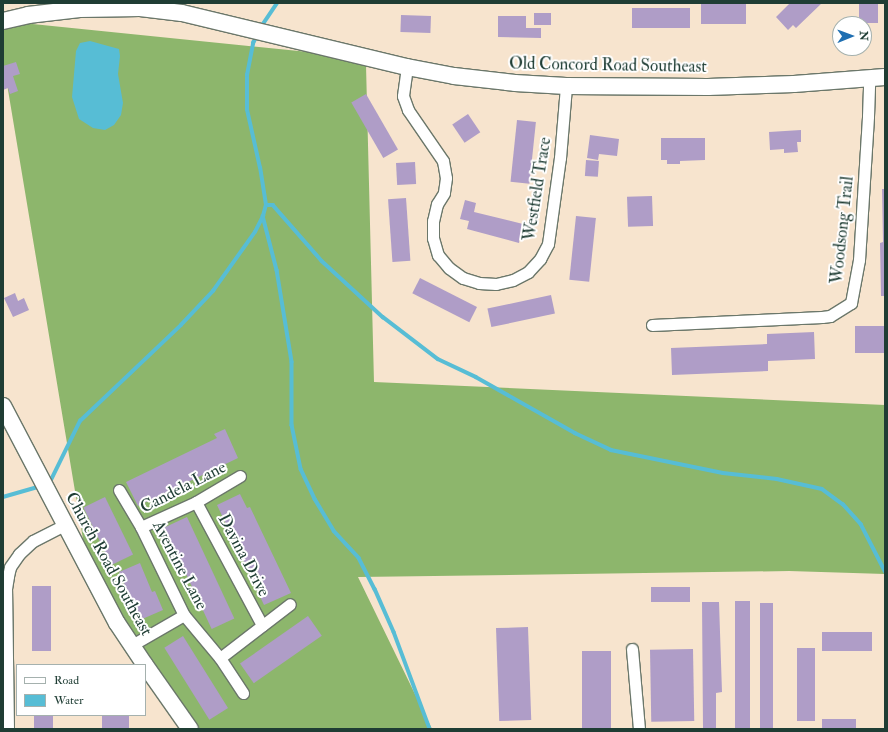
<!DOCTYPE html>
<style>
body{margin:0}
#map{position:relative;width:888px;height:732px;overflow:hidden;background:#f7e4ce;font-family:"IM FELL Double Pica",serif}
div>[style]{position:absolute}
.forest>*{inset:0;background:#8db66c}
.water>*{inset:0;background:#57bdd5}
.stream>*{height:3.5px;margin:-1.75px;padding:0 1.75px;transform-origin:1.75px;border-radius:1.75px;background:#57bdd5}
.building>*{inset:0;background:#af9dc7;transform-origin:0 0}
.roads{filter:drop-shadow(1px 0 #6b776a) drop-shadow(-1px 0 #6b776a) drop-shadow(0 1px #6b776a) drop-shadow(0 -1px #6b776a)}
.street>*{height:11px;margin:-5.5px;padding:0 5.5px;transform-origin:5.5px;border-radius:5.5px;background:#fff}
.secondary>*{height:16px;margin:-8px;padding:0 8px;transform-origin:8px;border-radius:8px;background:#fff}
span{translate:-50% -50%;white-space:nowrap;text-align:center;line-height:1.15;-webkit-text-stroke:4px #fff;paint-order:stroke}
.street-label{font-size:17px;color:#1f3d34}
.frame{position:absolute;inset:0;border:4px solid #1f3d34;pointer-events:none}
.legend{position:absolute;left:16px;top:664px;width:130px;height:52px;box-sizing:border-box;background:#fff;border:1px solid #a5b1ae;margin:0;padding:5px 7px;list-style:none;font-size:12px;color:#1f3d34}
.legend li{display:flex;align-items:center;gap:8px;height:20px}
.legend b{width:20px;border:1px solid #a5b1ae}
.north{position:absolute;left:832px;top:16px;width:40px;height:40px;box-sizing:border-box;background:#fff;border:1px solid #a5b1ae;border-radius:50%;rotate:89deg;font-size:11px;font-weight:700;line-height:16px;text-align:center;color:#1f3d34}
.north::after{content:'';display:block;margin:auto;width:14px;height:18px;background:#1f6fb2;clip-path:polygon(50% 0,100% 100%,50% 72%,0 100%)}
</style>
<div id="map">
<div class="forest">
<div style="clip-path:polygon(3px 21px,348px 56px,366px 65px,374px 382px,885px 405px,885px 574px,789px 571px,358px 577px,432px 729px,189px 729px,159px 687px,85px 551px,3px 60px)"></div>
</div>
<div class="water">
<div style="clip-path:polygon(90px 41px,119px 49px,120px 56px,118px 74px,123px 103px,121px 115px,114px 125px,105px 130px,93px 128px,79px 119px,72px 97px,76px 51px,80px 43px)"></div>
</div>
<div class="stream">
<div style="left:261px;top:27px;width:29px;rotate:-56deg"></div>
<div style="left:266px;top:205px;width:7px"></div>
<div style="left:273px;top:205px;width:74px;rotate:48.8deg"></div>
<div style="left:322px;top:261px;width:83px;rotate:42.6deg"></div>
<div style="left:383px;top:317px;width:69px;rotate:37.4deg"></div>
<div style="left:438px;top:359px;width:42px;rotate:25.3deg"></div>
<div style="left:476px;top:377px;width:114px;rotate:29.5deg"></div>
<div style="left:575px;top:433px;width:40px;rotate:25deg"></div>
<div style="left:611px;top:450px;width:114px;rotate:11.6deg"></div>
<div style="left:723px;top:473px;width:54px;rotate:6.3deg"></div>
<div style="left:777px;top:479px;width:46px;rotate:12.5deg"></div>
<div style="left:822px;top:489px;width:26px;rotate:36deg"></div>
<div style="left:843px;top:504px;width:27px;rotate:48deg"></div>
<div style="left:861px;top:524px;width:53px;rotate:62.9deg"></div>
<div style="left:263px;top:216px;width:56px;rotate:75.5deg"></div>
<div style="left:277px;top:270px;width:93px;rotate:80.7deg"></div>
<div style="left:292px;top:362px;width:63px;rotate:90deg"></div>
<div style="left:292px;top:425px;width:45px;rotate:78.4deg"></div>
<div style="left:301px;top:469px;width:33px;rotate:65deg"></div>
<div style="left:315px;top:499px;width:37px;rotate:59deg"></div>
<div style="left:334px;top:531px;width:37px;rotate:47deg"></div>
<div style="left:359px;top:558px;width:35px;rotate:63deg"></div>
<div style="left:375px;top:589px;width:47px;rotate:66.2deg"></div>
<div style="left:394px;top:632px;width:103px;rotate:69.6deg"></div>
<div style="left:51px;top:480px;width:66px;rotate:-63.8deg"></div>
<div style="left:80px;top:421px;width:139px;rotate:-43.5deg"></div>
<div style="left:181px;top:325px;width:47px;rotate:-46.7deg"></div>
<div style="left:213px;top:291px;width:72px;rotate:-54.6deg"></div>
<div style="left:255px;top:232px;width:18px;rotate:-63deg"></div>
<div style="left:263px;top:216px;width:11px;rotate:-75deg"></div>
<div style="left:266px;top:205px;width:37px;rotate:-99deg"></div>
<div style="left:260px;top:168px;width:59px;rotate:-102.6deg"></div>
<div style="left:247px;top:110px;width:35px;rotate:-90deg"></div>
<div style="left:247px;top:75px;width:33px;rotate:-79deg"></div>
<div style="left:253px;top:43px;width:8px;rotate:-60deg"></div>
<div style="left:3px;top:497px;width:33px;rotate:-16deg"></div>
</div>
<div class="building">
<div style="left:701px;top:3px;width:45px;height:21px"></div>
<div style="clip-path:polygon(790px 3px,822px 3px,796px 28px,793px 25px,788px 30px,776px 17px)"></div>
<div style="left:859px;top:3px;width:19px;height:20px"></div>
<div style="left:690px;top:8px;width:20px;height:58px;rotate:90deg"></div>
<div style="left:534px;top:13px;width:17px;height:12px"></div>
<div style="left:401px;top:15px;width:30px;height:17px;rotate:2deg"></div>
<div style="clip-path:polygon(498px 16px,526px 16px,526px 28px,541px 28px,541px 38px,498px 37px)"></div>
<div style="clip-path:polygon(16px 62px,20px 74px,13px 76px,18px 91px,10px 94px,8px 88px,3px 90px,3px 66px)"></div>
<div style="left:366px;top:94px;width:64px;height:17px;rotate:60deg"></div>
<div style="left:468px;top:114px;width:22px;height:19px;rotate:56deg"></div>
<div style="left:517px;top:120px;width:19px;height:62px;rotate:6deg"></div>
<div style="clip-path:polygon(801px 130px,801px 142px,797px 142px,798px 152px,784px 153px,784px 149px,770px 150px,769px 132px)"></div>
<div style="clip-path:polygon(590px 135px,619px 139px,617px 156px,599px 154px,598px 160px,587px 158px)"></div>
<div style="clip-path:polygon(661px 138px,705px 138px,705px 160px,680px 161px,680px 164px,667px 164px,667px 160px,661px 160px)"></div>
<div style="left:586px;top:160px;width:13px;height:16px;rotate:4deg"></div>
<div style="left:415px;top:162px;width:22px;height:19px;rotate:87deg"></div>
<div style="clip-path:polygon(882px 189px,885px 189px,885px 296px,881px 296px,880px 243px,883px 242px)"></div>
<div style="left:652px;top:196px;width:30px;height:25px;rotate:88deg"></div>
<div style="left:406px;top:198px;width:63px;height:18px;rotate:86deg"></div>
<div style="clip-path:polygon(465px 200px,476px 203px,474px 212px,523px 224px,519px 243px,467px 229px,469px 221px,460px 219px)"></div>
<div style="left:576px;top:216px;width:20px;height:64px;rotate:6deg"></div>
<div style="left:420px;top:278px;width:64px;height:17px;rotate:27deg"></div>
<div style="clip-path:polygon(15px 293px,18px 301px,24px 298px,29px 310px,13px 317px,4px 298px)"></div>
<div style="left:551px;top:295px;width:19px;height:65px;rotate:78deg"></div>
<div style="left:855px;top:326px;width:30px;height:27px"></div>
<div style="clip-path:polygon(814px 332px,815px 359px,768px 361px,768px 371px,672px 375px,671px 348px,767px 344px,767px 334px)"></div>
<div style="clip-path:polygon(225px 429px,238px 458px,138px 506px,126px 482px,217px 438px,214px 434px)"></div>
<div style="clip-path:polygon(240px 494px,247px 508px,250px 507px,291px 593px,264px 605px,217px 505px)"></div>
<div style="left:105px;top:497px;width:64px;height:24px;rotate:64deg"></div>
<div style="left:187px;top:517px;width:112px;height:25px;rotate:65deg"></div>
<div style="clip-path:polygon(140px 563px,152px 592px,155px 591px,163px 610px,140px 620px,119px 572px)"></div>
<div style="left:32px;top:586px;width:19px;height:65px"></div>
<div style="left:690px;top:587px;width:15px;height:39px;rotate:90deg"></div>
<div style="left:735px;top:601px;width:15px;height:128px"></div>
<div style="clip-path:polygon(702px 602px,719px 602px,722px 692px,716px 693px,716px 729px,703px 729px)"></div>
<div style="left:760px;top:603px;width:13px;height:126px"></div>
<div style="left:308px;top:616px;width:24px;height:83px;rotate:55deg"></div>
<div style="left:528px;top:627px;width:93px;height:32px;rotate:88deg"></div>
<div style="left:822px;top:632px;width:50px;height:19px"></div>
<div style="left:183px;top:636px;width:85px;height:22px;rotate:58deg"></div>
<div style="left:797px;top:648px;width:18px;height:73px"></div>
<div style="left:693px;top:649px;width:72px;height:43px;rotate:89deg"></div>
<div style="left:582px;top:651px;width:29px;height:78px"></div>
<div style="left:34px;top:715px;width:19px;height:14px"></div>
<div style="left:102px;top:715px;width:27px;height:14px"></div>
<div style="left:822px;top:719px;width:34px;height:10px"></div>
</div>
<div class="roads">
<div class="street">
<div style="left:407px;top:67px;width:29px;rotate:98deg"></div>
<div style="left:403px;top:96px;width:15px;rotate:70deg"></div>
<div style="left:408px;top:110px;width:62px;rotate:55.5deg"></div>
<div style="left:443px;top:161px;width:17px;rotate:80deg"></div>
<div style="left:446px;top:178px;width:15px;rotate:98deg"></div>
<div style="left:444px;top:193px;width:13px;rotate:122deg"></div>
<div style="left:437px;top:204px;width:17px;rotate:103deg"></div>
<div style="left:433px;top:221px;width:17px;rotate:90deg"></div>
<div style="left:433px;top:238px;width:18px;rotate:74deg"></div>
<div style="left:438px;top:255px;width:17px;rotate:50deg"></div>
<div style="left:449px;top:268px;width:17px;rotate:36deg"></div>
<div style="left:463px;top:278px;width:17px;rotate:17deg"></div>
<div style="left:479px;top:283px;width:17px;rotate:3deg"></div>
<div style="left:496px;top:284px;width:17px;rotate:-13deg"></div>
<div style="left:513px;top:280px;width:17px;rotate:-28deg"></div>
<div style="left:528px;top:272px;width:18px;rotate:-47deg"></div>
<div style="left:540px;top:259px;width:17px;rotate:-62deg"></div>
<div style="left:548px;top:244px;width:87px;rotate:-82.1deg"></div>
<div style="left:560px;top:158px;width:72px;rotate:-85.2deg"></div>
<div style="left:652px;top:325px;width:170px;rotate:-2.7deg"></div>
<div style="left:822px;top:317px;width:8px;rotate:-7deg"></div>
<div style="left:830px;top:316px;width:25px;rotate:-32deg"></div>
<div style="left:851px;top:303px;width:44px;rotate:-79.5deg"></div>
<div style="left:859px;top:260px;width:144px;rotate:-86.4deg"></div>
<div style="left:868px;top:116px;width:38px;rotate:-88deg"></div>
<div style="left:119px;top:490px;width:43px;rotate:59.3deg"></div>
<div style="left:141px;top:527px;width:98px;rotate:64deg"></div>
<div style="left:184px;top:615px;width:56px;rotate:50.1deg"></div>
<div style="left:220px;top:658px;width:42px;rotate:56.7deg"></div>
<div style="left:196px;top:502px;width:140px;rotate:61.8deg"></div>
<div style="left:141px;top:527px;width:60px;rotate:-24.4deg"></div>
<div style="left:196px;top:502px;width:51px;rotate:-30.6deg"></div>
<div style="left:132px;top:645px;width:60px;rotate:-30deg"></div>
<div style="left:632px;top:649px;width:80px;rotate:85deg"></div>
<div style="left:220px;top:658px;width:88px;rotate:-37.6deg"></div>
<div style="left:8px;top:729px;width:140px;rotate:-90.8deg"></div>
<div style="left:6px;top:589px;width:13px;rotate:-81deg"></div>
<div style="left:8px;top:576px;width:9px;rotate:-77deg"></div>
<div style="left:10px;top:567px;width:16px;rotate:-55deg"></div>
<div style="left:19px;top:554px;width:19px;rotate:-43deg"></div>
<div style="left:33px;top:541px;width:36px;rotate:-27deg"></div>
</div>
<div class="secondary">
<div style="left:3px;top:21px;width:26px;rotate:-13deg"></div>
<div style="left:28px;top:15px;width:52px;rotate:-6.6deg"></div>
<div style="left:80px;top:9px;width:60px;rotate:-1deg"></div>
<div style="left:140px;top:8px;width:42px;rotate:6.8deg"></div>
<div style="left:182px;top:13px;width:231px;rotate:13.5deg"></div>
<div style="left:407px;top:67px;width:48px;rotate:10.8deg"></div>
<div style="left:454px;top:76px;width:61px;rotate:6.5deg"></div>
<div style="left:515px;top:83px;width:51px;rotate:3.4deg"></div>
<div style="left:566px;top:86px;width:142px;rotate:0.4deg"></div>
<div style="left:708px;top:87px;width:86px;rotate:-2deg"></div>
<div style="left:794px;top:84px;width:91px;rotate:-4.4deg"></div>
<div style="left:3px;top:406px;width:245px;rotate:62.3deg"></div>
<div style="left:117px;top:623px;width:50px;rotate:56.3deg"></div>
<div style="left:145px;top:665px;width:78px;rotate:54.9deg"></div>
</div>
</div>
<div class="street-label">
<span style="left:608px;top:65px;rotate:1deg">Old Concord Road Southeast</span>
<span style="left:537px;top:189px;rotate:-81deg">Westfield Trace</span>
<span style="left:842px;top:230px;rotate:-84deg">Woodsong Trail</span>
<span style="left:183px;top:487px;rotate:-27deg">Candela Lane</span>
<span style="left:244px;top:555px;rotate:62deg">Davina Drive</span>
<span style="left:109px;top:564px;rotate:61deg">Church Road Southeast</span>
<span style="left:180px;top:565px;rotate:62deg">Aventine Lane</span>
</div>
<div class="frame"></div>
<ul class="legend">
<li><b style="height:5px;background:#fff"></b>Road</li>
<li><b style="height:11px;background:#57bdd5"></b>Water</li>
</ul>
<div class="north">N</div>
</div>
